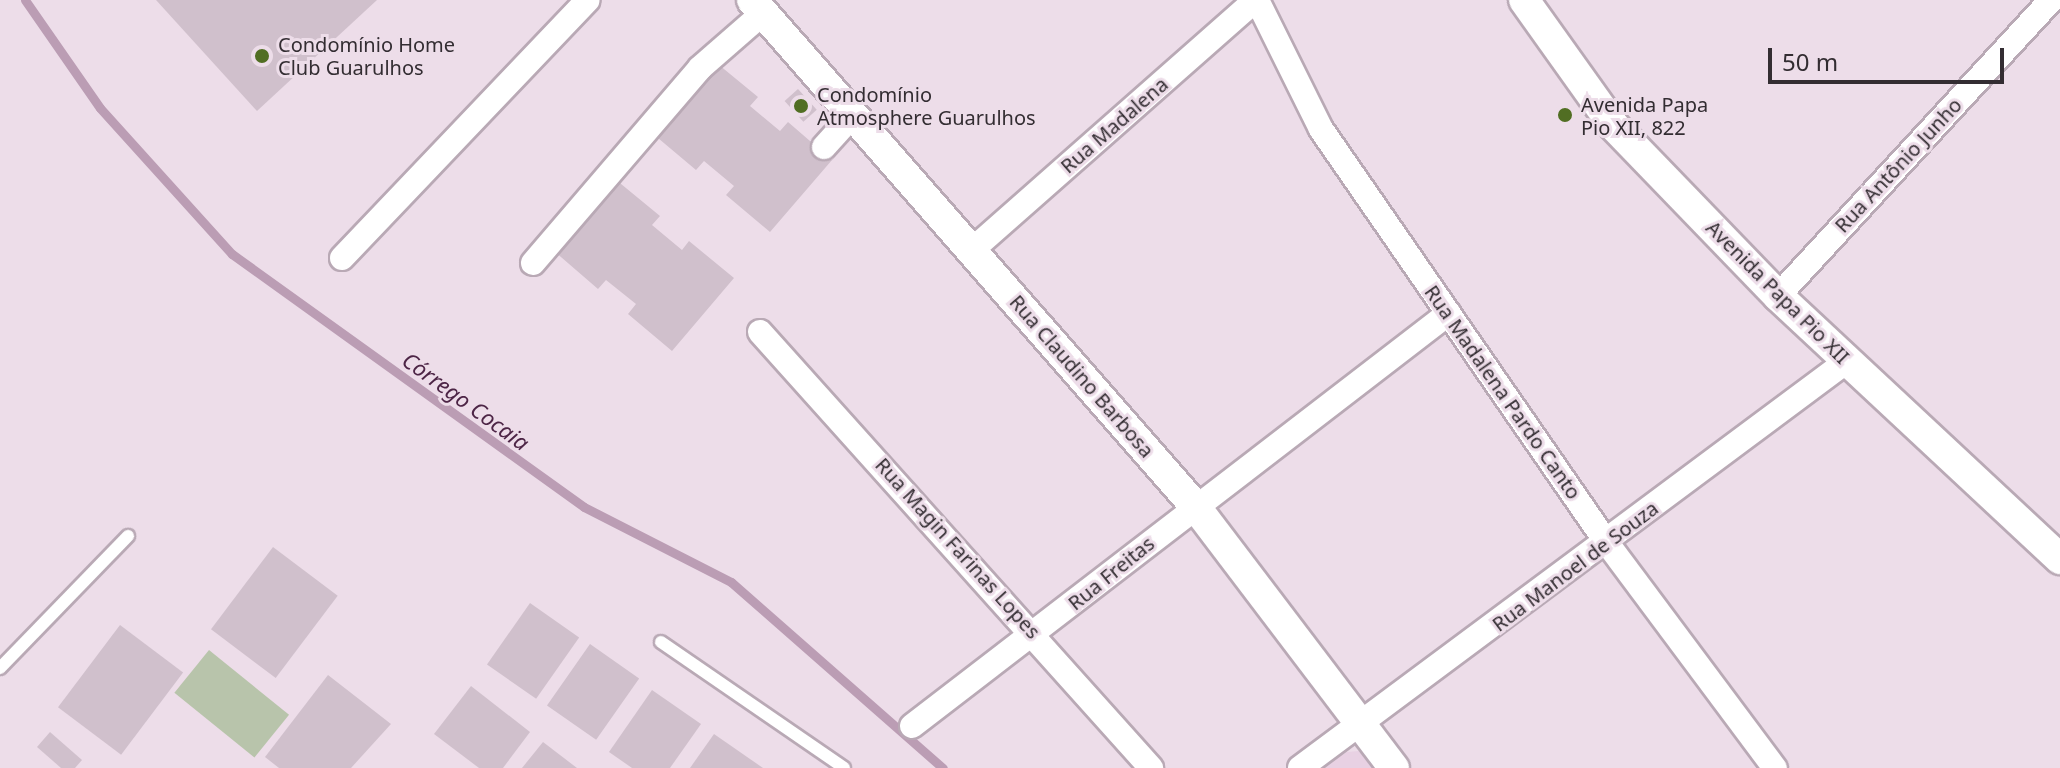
<!DOCTYPE html>
<meta charset="utf-8">
<style>
body{margin:0}
#map{position:relative;width:2060px;height:768px;overflow:hidden;background:#eddde9;font-family:"Noto Sans",sans-serif}
div>[style]{position:absolute}
.built>*{inset:0;background:#e8d1e3}
.green>*{inset:0;background:#b8c4ab;transform-origin:0 0}
.stream>*{height:9px;margin:-4.5px;padding:0 4.5px;transform-origin:4.5px;border-radius:4.5px;background:#bb9db4}
.building>*{inset:0;background:#d0c0cc;transform-origin:0 0}
.roads{filter:drop-shadow(2px 0 #b9a9b5) drop-shadow(-2px 0 #b9a9b5) drop-shadow(0 2px #b9a9b5) drop-shadow(0 -2px #b9a9b5)}
.service>*{height:12px;margin:-6px;padding:0 6px;transform-origin:6px;border-radius:6px;background:#fff}
.minor>*{height:24px;margin:-12px;padding:0 12px;transform-origin:12px;border-radius:12px;background:#fff}
.tertiary>*{height:30px;margin:-15px;padding:0 15px;transform-origin:15px;border-radius:15px;background:#fff}
.dots>*{width:22px;height:22px;translate:-50% -50%;box-sizing:border-box;border:4px solid #eddde9;border-radius:50%}
span{translate:-50% -50%;white-space:nowrap;text-align:center;line-height:1.15;-webkit-text-stroke:6px #eddde9;paint-order:stroke}
.poi-label{font-size:20px;color:#332d32}
.left{translate:0 -50%;text-align:left}
.street-label{font-size:20px;color:#332d32}
.water-label{font-size:22px;color:#4d2546;font-style:italic}
.scale{position:absolute;left:1768px;top:48px;width:236px;height:36px;box-sizing:border-box;border:4px solid #332d32;border-top:0;padding-left:10px;font-size:24px;line-height:28px;white-space:nowrap;color:#332d32;-webkit-text-stroke:6px #eddde9;paint-order:stroke}
</style>
<div id="map">
<div class="built">
<div style="clip-path:polygon(1359px 751px,1377px 768px,1322px 768px,1347px 752px)"></div>
</div>
<div class="green">
<div style="left:209px;top:650px;width:103px;height:55px;rotate:39deg"></div>
</div>
<div class="stream">
<div style="left:25px;top:0;width:131px;rotate:55.2deg"></div>
<div style="left:100px;top:108px;width:197px;rotate:47.9deg"></div>
<div style="left:232px;top:254px;width:433px;rotate:35.7deg"></div>
<div style="left:584px;top:507px;width:165px;rotate:27deg"></div>
<div style="left:731px;top:582px;width:282px;rotate:41.3deg"></div>
</div>
<div class="building">
<div style="clip-path:polygon(156px 0,377px 0,257px 111px)"></div>
<div style="clip-path:polygon(713px 60px,758px 97px,750px 106px,780px 131px,788px 122px,832px 160px,770px 232px,726px 195px,734px 186px,704px 161px,696px 170px,652px 133px)"></div>
<div style="left:798px;top:89px;width:28px;height:18px;rotate:48deg"></div>
<div style="clip-path:polygon(615px 179px,660px 216px,652px 225px,682px 250px,689px 241px,734px 278px,672px 351px,628px 314px,636px 304px,606px 280px,598px 289px,554px 251px)"></div>
<div style="left:273px;top:547px;width:81px;height:103px;rotate:37deg"></div>
<div style="left:530px;top:603px;width:60px;height:75px;rotate:35deg"></div>
<div style="left:120px;top:625px;width:79px;height:103px;rotate:37deg"></div>
<div style="left:590px;top:644px;width:60px;height:75px;rotate:35deg"></div>
<div style="clip-path:polygon(328px 675px,391px 724px,351px 768px,279px 768px,265px 757px)"></div>
<div style="clip-path:polygon(471px 686px,530px 732px,503px 768px,479px 768px,434px 734px)"></div>
<div style="clip-path:polygon(652px 690px,701px 724px,670px 768px,632px 768px,609px 752px)"></div>
<div style="clip-path:polygon(50px 732px,82px 760px,75px 768px,61px 768px,37px 747px)"></div>
<div style="clip-path:polygon(714px 734px,763px 768px,690px 768px)"></div>
<div style="clip-path:polygon(543px 742px,577px 768px,522px 768px)"></div>
</div>
<div class="roads">
<div class="service">
<div style="left:661px;top:642px;width:222px;rotate:34.5deg"></div>
<div style="left:0;top:668px;width:184px;rotate:-45.9deg"></div>
</div>
<div class="minor">
<div style="left:1257px;top:0;width:144px;rotate:63.6deg"></div>
<div style="left:1321px;top:129px;width:503px;rotate:55.36deg"></div>
<div style="left:1607px;top:543px;width:281px;rotate:53.3deg"></div>
<div style="left:824px;top:147px;width:43px;rotate:-47.8deg"></div>
<div style="left:972px;top:250px;width:378px;rotate:-41.4deg"></div>
<div style="left:342px;top:258px;width:356px;rotate:-46.4deg"></div>
<div style="left:533px;top:263px;width:257px;rotate:-49.4deg"></div>
<div style="left:700px;top:68px;width:84px;rotate:-41.1deg"></div>
<div style="left:1778px;top:296px;width:403px;rotate:-47.3deg"></div>
<div style="left:760px;top:332px;width:586px;rotate:48.11deg"></div>
<div style="left:912px;top:726px;width:677px;rotate:-37.56deg"></div>
<div style="left:1300px;top:768px;width:682px;rotate:-36.65deg"></div>
</div>
<div class="tertiary">
<div style="left:752px;top:0;width:673px;rotate:48.8deg"></div>
<div style="left:1195px;top:506px;width:329px;rotate:52.8deg"></div>
<div style="left:1524px;top:0;width:153px;rotate:54.5deg"></div>
<div style="left:1613px;top:125px;width:238px;rotate:46deg"></div>
<div style="left:1778px;top:296px;width:386px;rotate:43deg"></div>
</div>
</div>
<div class="dots">
<div style="left:262px;top:56px;background:#516e23"></div>
<div style="left:801px;top:106px;background:#516e23"></div>
<div style="left:1565px;top:115px;background:#516e23"></div>
</div>
<div class="poi-label">
<span class="left" style="left:278px;top:56px">Condomínio Home<br>Club Guarulhos</span>
<span class="left" style="left:817px;top:106px">Condomínio<br>Atmosphere Guarulhos</span>
<span class="left" style="left:1581px;top:116px">Avenida Papa<br>Pio XII, 822</span>
</div>
<div class="street-label">
<span style="left:1114px;top:125px;rotate:-41deg">Rua Madalena</span>
<span style="left:1898px;top:165px;rotate:-47deg">Rua Antônio Junho</span>
<span style="left:1778px;top:292px;rotate:45deg">Avenida Papa Pio XII</span>
<span style="left:1082px;top:376px;rotate:49deg">Rua Claudino Barbosa</span>
<span style="left:1503px;top:392px;rotate:55deg">Rua Madalena Pardo Canto</span>
<span style="left:958px;top:548px;rotate:48deg">Rua Magin Farinas Lopes</span>
<span style="left:1575px;top:566px;rotate:-37deg">Rua Manoel de Souza</span>
<span style="left:1111px;top:573px;rotate:-39deg">Rua Freitas</span>
</div>
<div class="water-label">
<span style="left:466px;top:401px;rotate:36deg">Córrego Cocaia</span>
</div>
<div class="scale">50 m</div>
</div>
